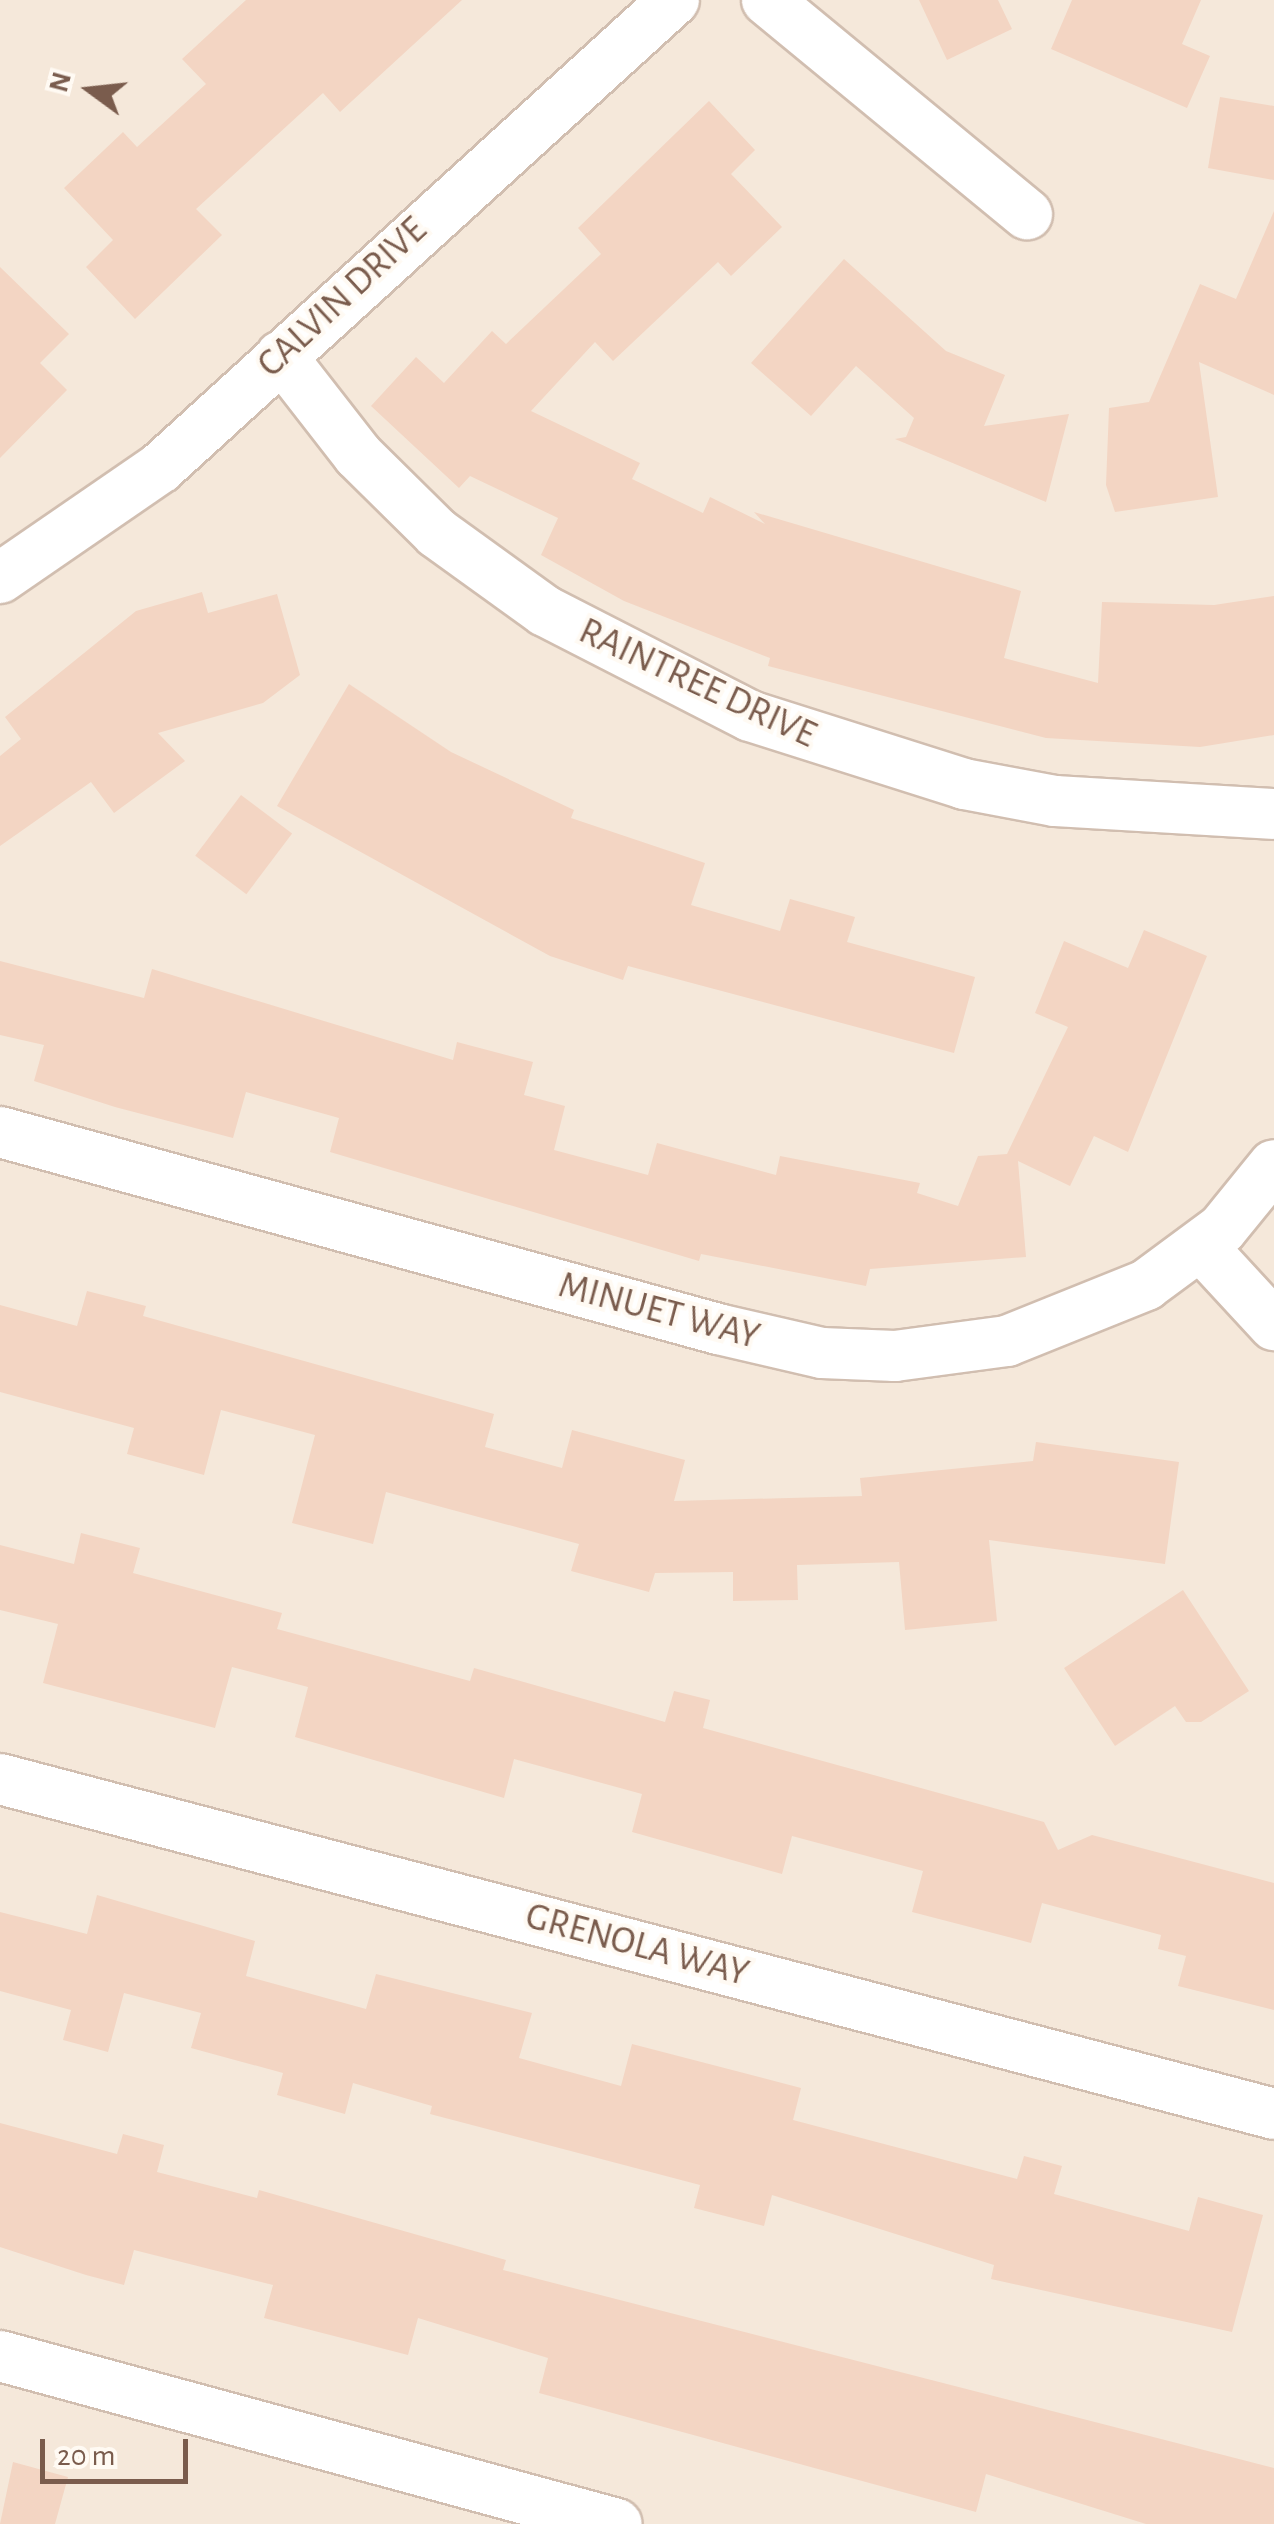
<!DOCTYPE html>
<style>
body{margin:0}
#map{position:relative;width:1274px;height:2524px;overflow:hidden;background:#fdf6ec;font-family:"Alegreya Sans",sans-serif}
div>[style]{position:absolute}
.residential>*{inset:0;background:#f5e8da;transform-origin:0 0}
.building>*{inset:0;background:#f3d5c3;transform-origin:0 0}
.roads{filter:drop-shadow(2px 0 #d1beb0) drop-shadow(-2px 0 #d1beb0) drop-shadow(0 2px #d1beb0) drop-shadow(0 -2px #d1beb0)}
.minor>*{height:50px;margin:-25px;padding:0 25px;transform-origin:25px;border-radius:25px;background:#fff}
span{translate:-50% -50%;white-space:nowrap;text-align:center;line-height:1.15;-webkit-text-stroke:8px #fffaf3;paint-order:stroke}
.street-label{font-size:38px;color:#7a5c4d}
.north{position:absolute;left:40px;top:40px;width:100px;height:100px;-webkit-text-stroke:8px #fffaf3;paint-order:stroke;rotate:285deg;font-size:28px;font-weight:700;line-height:40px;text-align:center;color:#7a5c4d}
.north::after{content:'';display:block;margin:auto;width:35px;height:45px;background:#7a5c4d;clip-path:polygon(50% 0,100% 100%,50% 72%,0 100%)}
.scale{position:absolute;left:40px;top:2439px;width:148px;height:45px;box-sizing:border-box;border:5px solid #7a5c4d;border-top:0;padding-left:12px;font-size:30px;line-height:35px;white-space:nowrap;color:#7a5c4d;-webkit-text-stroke:8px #fffaf3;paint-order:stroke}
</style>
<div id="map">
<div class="residential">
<div style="left:0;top:0;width:1274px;height:2524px"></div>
</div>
<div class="building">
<div style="clip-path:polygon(246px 0,462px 0,340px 112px,323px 93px,196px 209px,222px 235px,135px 319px,86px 267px,113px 240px,64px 188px,123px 132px,137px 147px,206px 84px,182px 59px)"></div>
<div style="clip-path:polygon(919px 0,998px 0,1012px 29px,947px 60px)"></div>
<div style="clip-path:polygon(1072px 0,1201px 0,1182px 44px,1210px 56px,1187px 108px,1051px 49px)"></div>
<div style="clip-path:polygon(1220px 97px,1274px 106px,1274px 180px,1208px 168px)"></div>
<div style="clip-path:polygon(709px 101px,755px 150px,731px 174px,782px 227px,731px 276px,718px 262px,613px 361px,595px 342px,531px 411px,640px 463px,632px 479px,703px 513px,710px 497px,765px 524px,754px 512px,1021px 591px,1004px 658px,1098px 683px,1102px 602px,1214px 605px,1274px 596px,1274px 735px,1200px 747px,1046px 738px,768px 666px,770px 658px,624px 601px,541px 555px,558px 518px,470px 476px,459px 488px,371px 406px,416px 357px,444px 383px,492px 331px,506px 344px,601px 254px,578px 228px)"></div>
<div style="clip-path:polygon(1274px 211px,1274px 395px,1199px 362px,1218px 497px,1115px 512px,1106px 485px,1109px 408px,1149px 402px,1200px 284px,1236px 299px)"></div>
<div style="clip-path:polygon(844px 259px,946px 351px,1005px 375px,984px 426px,1069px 414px,1046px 502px,895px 439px,906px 437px,914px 418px,856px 366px,811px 416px,751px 363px)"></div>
<div style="clip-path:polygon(0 267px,69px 334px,40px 363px,67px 390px,0 458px)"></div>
<div style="clip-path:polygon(202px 592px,208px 613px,277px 594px,300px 675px,263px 703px,158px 733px,185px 761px,114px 813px,91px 782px,0 846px,0 756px,21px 739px,5px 717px,136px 611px)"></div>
<div style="clip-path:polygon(349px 684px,451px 752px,574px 810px,571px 818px,705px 863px,691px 905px,780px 931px,790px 899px,855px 917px,847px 942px,975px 977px,954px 1053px,628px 966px,623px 980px,550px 956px,277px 806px)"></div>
<div style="left:241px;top:795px;width:64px;height:76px;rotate:37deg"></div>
<div style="clip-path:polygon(1144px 930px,1207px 956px,1128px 1152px,1094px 1136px,1070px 1186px,1018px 1161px,1026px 1257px,870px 1269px,866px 1286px,701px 1254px,699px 1261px,330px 1152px,339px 1118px,246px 1092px,233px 1138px,115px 1107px,34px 1081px,44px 1045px,0 1035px,0 961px,144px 998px,152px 969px,453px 1060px,457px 1042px,533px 1062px,524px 1095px,565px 1106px,554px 1150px,648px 1175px,657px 1143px,776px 1175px,780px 1156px,920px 1183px,917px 1193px,958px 1206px,978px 1156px,1007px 1154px,1068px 1027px,1035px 1013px,1064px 941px,1128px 968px)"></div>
<div style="clip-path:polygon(87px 1291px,146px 1306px,143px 1316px,494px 1414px,485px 1447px,562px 1468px,572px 1430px,685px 1460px,674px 1501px,862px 1496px,860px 1478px,1033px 1461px,1036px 1442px,1179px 1462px,1165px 1564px,989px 1540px,997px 1621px,905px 1630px,899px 1562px,797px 1565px,798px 1600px,733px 1601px,733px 1572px,655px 1573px,649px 1592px,571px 1571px,579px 1544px,386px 1492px,373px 1544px,292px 1523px,315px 1435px,221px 1410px,204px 1475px,127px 1454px,134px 1428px,0 1392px,0 1305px,77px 1326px)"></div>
<div style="clip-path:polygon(81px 1533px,140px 1548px,133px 1573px,282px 1613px,277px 1629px,470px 1681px,474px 1668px,665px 1722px,674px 1691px,710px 1700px,703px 1728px,1044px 1822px,1058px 1850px,1092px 1835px,1274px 1883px,1274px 2010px,1178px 1986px,1186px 1956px,1158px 1949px,1161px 1935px,1042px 1903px,1031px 1943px,912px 1912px,923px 1871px,792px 1836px,782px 1874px,632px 1832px,642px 1794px,514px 1759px,504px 1798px,295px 1737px,308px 1687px,232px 1667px,215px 1728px,43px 1683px,58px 1624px,0 1610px,0 1545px,74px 1564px)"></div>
<div style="clip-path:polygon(1183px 1590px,1249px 1691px,1201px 1722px,1186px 1722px,1175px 1706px,1115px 1746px,1064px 1668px)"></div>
<div style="clip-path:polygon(97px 1895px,255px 1941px,246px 1976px,366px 2009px,376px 1974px,532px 2013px,519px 2058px,621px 2086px,632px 2044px,801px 2088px,793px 2120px,1017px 2179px,1024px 2156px,1062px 2166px,1054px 2194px,1189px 2231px,1198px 2197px,1263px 2215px,1232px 2332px,991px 2279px,994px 2265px,772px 2195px,764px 2226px,694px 2208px,700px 2185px,430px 2114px,432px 2106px,353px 2083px,345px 2114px,277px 2095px,283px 2073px,191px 2048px,201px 2013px,124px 1993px,108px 2052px,63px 2040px,71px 2010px,0 1991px,0 1912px,87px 1934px)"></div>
<div style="clip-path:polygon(0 2123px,117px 2154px,123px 2134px,164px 2145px,157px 2172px,257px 2198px,259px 2190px,506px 2260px,503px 2270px,1274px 2468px,1274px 2524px,1146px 2524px,986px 2474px,976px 2512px,539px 2393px,548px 2358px,418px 2318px,408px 2355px,264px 2318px,273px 2285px,134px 2250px,124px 2285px,86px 2275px,0 2247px)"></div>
<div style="clip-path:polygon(13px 2462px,68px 2477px,55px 2524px,0 2524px)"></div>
</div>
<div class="roads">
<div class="minor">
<div style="left:767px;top:0;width:337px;rotate:39.5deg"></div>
<div style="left:281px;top:356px;width:125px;rotate:52.1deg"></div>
<div style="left:358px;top:455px;width:111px;rotate:44.6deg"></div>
<div style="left:437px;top:533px;width:133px;rotate:35.8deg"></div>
<div style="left:545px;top:611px;width:230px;rotate:27.1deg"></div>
<div style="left:750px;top:716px;width:225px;rotate:17.6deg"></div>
<div style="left:964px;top:784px;width:93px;rotate:10.6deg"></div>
<div style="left:1055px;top:801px;width:219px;rotate:3.4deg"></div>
<div style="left:0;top:578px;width:194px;rotate:-34.5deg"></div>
<div style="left:160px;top:468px;width:695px;rotate:-42.32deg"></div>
<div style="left:0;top:1132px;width:745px;rotate:15.34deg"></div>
<div style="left:718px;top:1329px;width:107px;rotate:13deg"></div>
<div style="left:822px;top:1353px;width:73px;rotate:2.4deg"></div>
<div style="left:895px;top:1356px;width:113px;rotate:-7.6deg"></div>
<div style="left:1007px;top:1341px;width:150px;rotate:-21.9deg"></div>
<div style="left:1146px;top:1285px;width:94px;rotate:-36.4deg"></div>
<div style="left:1222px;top:1229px;width:82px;rotate:-50.9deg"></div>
<div style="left:1201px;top:1246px;width:108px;rotate:47.3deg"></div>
<div style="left:0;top:1779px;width:1317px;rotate:14.73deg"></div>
<div style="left:0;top:2356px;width:639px;rotate:15.23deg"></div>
</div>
</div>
<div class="street-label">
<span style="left:343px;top:298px;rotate:-43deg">CALVIN DRIVE</span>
<span style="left:697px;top:684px;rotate:25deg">RAINTREE DRIVE</span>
<span style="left:659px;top:1312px;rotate:15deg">MINUET WAY</span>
<span style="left:637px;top:1946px;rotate:15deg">GRENOLA WAY</span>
</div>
<div class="north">N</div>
<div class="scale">20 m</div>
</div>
